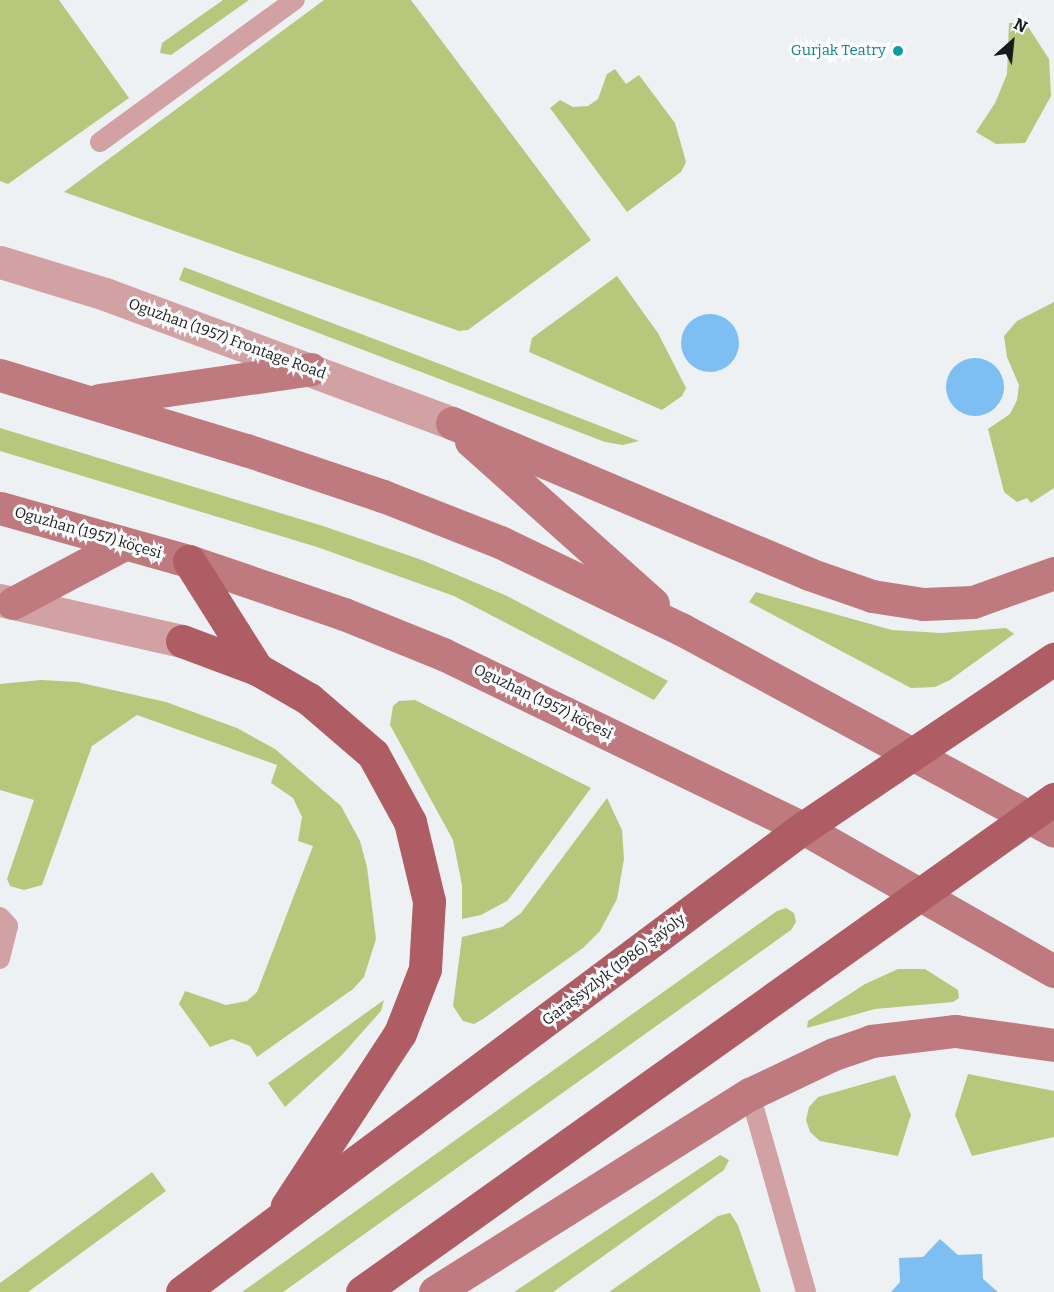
<!DOCTYPE html>
<meta charset="utf-8">
<style>
body{margin:0}
#map{position:relative;width:1054px;height:1292px;overflow:hidden;background:#eef1f4;font-family:Bitter,serif}
div>[style]{position:absolute}
.green>*{inset:0;background:#b7c77c}
.water>*{inset:0;background:#7dbff3}
.round{border-radius:50%}
.service>*{height:20px;margin:-10px;padding:0 10px;transform-origin:10px;border-radius:10px;background:#d1a1a4}
.minor>*{height:33px;margin:-16.5px;padding:0 16.5px;transform-origin:16.5px;border-radius:16.5px;background:#d1a1a4}
.secondary>*{height:33px;margin:-16.5px;padding:0 16.5px;transform-origin:16.5px;border-radius:16.5px;background:#be7a7e}
.primary>*{height:33px;margin:-16.5px;padding:0 16.5px;transform-origin:16.5px;border-radius:16.5px;background:#af5d64}
.dots>*{width:16px;height:16px;translate:-50% -50%;box-sizing:border-box;border:3px solid #fdfeff;border-radius:50%}
span{translate:-50% -50%;white-space:nowrap;text-align:center;line-height:1.15;-webkit-text-stroke:6px #fdfeff;paint-order:stroke}
.culture-label{font-size:15px;color:#0d838f}
.right{translate:-100% -50%;text-align:right}
.street-label{font-size:15px;color:#191a1b}
.north{position:absolute;left:982px;top:12px;width:60px;height:60px;-webkit-text-stroke:4px #fdfeff;paint-order:stroke;rotate:27deg;font-size:16px;font-weight:700;line-height:24px;text-align:center;color:#191a1b}
.north::after{content:'';display:block;margin:auto;width:21px;height:27px;background:#191a1b;clip-path:polygon(50% 0,100% 100%,50% 72%,0 100%)}
</style>
<div id="map">
<div class="green">
<div style="clip-path:polygon(0 0,59px 0,129px 98px,8px 184px,0 181px)"></div>
<div style="clip-path:polygon(223px 0,249px 0,171px 55px,160px 53px,162px 43px)"></div>
<div style="clip-path:polygon(324px 0,411px 0,591px 240px,468px 330px,459px 331px,64px 192px)"></div>
<div style="clip-path:polygon(1025px 22px,1049px 59px,1051px 96px,1025px 143px,996px 144px,976px 132px,995px 103px,1007px 74px,1009px 23px)"></div>
<div style="clip-path:polygon(615px 69px,626px 84px,639px 75px,675px 123px,686px 162px,681px 172px,627px 212px,550px 108px,560px 100px,573px 107px,588px 106px,598px 99px,607px 74px)"></div>
<div style="clip-path:polygon(184px 267px,414px 354px,639px 441px,623px 445px,605px 442px,179px 280px)"></div>
<div style="clip-path:polygon(617px 276px,658px 333px,686px 388px,682px 396px,662px 410px,529px 352px,532px 338px)"></div>
<div style="clip-path:polygon(1054px 302px,1054px 488px,1031px 503px,1027px 498px,1017px 502px,1004px 492px,988px 429px,1010px 414px,1017px 400px,1019px 385px,1007px 357px,1004px 336px,1017px 321px)"></div>
<div style="clip-path:polygon(0 428px,323px 526px,422px 560px,507px 596px,668px 681px,654px 700px,454px 596px,317px 547px,0 451px)"></div>
<div style="clip-path:polygon(756px 592px,892px 630px,941px 633px,1006px 628px,1014px 634px,950px 680px,935px 687px,911px 688px,749px 602px)"></div>
<div style="clip-path:polygon(41px 680px,77px 682px,166px 702px,237px 728px,275px 749px,341px 806px,360px 841px,367px 867px,376px 939px,364px 977px,353px 989px,257px 1057px,250px 1046px,232px 1039px,210px 1047px,179px 1004px,185px 991px,226px 1005px,247px 1001px,257px 992px,313px 846px,298px 841px,302px 817px,293px 798px,271px 783px,277px 765px,137px 715px,92px 746px,42px 885px,24px 890px,10px 886px,7px 879px,34px 800px,0 790px,0 684px)"></div>
<div style="clip-path:polygon(415px 700px,591px 788px,515px 891px,507px 901px,481px 915px,462px 919px,462px 885px,453px 840px,390px 725px,393px 706px,399px 701px)"></div>
<div style="clip-path:polygon(607px 798px,622px 830px,624px 859px,617px 899px,600px 931px,583px 948px,483px 1019px,474px 1024px,463px 1021px,453px 1006px,462px 937px,502px 927px,521px 913px)"></div>
<div style="clip-path:polygon(786px 908px,794px 913px,796px 922px,791px 930px,283px 1292px,242px 1292px,777px 911px)"></div>
<div style="clip-path:polygon(898px 969px,925px 969px,958px 990px,959px 998px,953px 1002px,875px 1009px,807px 1028px,808px 1021px,865px 984px)"></div>
<div style="clip-path:polygon(384px 1000px,381px 1011px,341px 1056px,285px 1107px,268px 1083px)"></div>
<div style="clip-path:polygon(968px 1074px,1054px 1091px,1054px 1137px,972px 1156px,955px 1115px)"></div>
<div style="clip-path:polygon(895px 1075px,911px 1115px,898px 1156px,820px 1141px,810px 1132px,806px 1120px,809px 1107px,818px 1097px)"></div>
<div style="clip-path:polygon(720px 1155px,729px 1160px,724px 1170px,553px 1292px,514px 1292px)"></div>
<div style="clip-path:polygon(152px 1172px,166px 1191px,28px 1292px,0 1292px,0 1283px)"></div>
<div style="clip-path:polygon(730px 1213px,738px 1225px,761px 1292px,609px 1292px,718px 1216px)"></div>
</div>
<div class="water">
<div class="round" style="left:681px;top:314px;width:58px;height:58px"></div>
<div class="round" style="left:946px;top:358px;width:58px;height:58px"></div>
<div style="clip-path:polygon(940px 1239px,958px 1255px,982px 1254px,983px 1279px,998px 1292px,891px 1292px,900px 1282px,899px 1258px,923px 1257px)"></div>
</div>
<div class="service">
<div style="left:100px;top:142px;width:241px;rotate:-36.1deg"></div>
<div style="left:0;top:917px;width:12px;rotate:48deg"></div>
<div style="left:8px;top:926px;width:34px;rotate:104deg"></div>
<div style="left:750px;top:1094px;width:206px;rotate:74.2deg"></div>
</div>
<div class="minor">
<div style="left:0;top:262px;width:110px;rotate:16.9deg"></div>
<div style="left:105px;top:294px;width:370px;rotate:20.4deg"></div>
<div style="left:0;top:600px;width:187px;rotate:12.7deg"></div>
</div>
<div class="secondary">
<div style="left:0;top:375px;width:257px;rotate:17deg"></div>
<div style="left:246px;top:450px;width:145px;rotate:18.6deg"></div>
<div style="left:383px;top:496px;width:126px;rotate:21.5deg"></div>
<div style="left:500px;top:542px;width:201px;rotate:25.7deg"></div>
<div style="left:681px;top:629px;width:424px;rotate:28.4deg"></div>
<div style="left:99px;top:400px;width:214px;rotate:-8.3deg"></div>
<div style="left:452px;top:423px;width:388px;rotate:22.9deg"></div>
<div style="left:809px;top:574px;width:67px;rotate:19.2deg"></div>
<div style="left:872px;top:596px;width:52px;rotate:8.9deg"></div>
<div style="left:923px;top:604px;width:50px;rotate:-2.3deg"></div>
<div style="left:973px;top:602px;width:86px;rotate:-19.7deg"></div>
<div style="left:471px;top:441px;width:244px;rotate:41.8deg"></div>
<div style="left:0;top:508px;width:196px;rotate:15.7deg"></div>
<div style="left:189px;top:561px;width:164px;rotate:18.9deg"></div>
<div style="left:344px;top:614px;width:107px;rotate:22deg"></div>
<div style="left:443px;top:654px;width:400px;rotate:25.8deg"></div>
<div style="left:803px;top:828px;width:289px;rotate:29.7deg"></div>
<div style="left:13px;top:603px;width:126px;rotate:-28deg"></div>
<div style="left:435px;top:1292px;width:372px;rotate:-32.2deg"></div>
<div style="left:750px;top:1094px;width:93px;rotate:-25.5deg"></div>
<div style="left:834px;top:1054px;width:39px;rotate:-19deg"></div>
<div style="left:871px;top:1041px;width:85px;rotate:-6.8deg"></div>
<div style="left:955px;top:1031px;width:100px;rotate:8deg"></div>
</div>
<div class="primary">
<div style="left:189px;top:561px;width:128px;rotate:57.8deg"></div>
<div style="left:182px;top:641px;width:80px;rotate:20.5deg"></div>
<div style="left:257px;top:669px;width:60px;rotate:30deg"></div>
<div style="left:309px;top:699px;width:84px;rotate:40.7deg"></div>
<div style="left:373px;top:754px;width:77px;rotate:61.4deg"></div>
<div style="left:410px;top:822px;width:81px;rotate:76.5deg"></div>
<div style="left:429px;top:901px;width:68px;rotate:93.4deg"></div>
<div style="left:425px;top:969px;width:69px;rotate:111.3deg"></div>
<div style="left:400px;top:1033px;width:207px;rotate:123.2deg"></div>
<div style="left:182px;top:1292px;width:775px;rotate:-36.77deg"></div>
<div style="left:803px;top:828px;width:303px;rotate:-34deg"></div>
<div style="left:362px;top:1292px;width:850px;rotate:-35.47deg"></div>
</div>
<div class="dots">
<div style="left:898px;top:51px;background:#0f9aa8"></div>
</div>
<div class="culture-label">
<span class="right" style="left:886px;top:51px">Gurjak Teatry</span>
</div>
<div class="street-label">
<span style="left:227px;top:339px;rotate:20deg">Oguzhan (1957) Frontage Road</span>
<span style="left:88px;top:533px;rotate:16deg">Oguzhan (1957) köçesi</span>
<span style="left:543px;top:702px;rotate:26deg">Oguzhan (1957) köçesi</span>
<span style="left:614px;top:970px;rotate:-37deg">Garaşsyzlyk (1986) şaýoly</span>
</div>
<div class="north">N</div>
</div>
